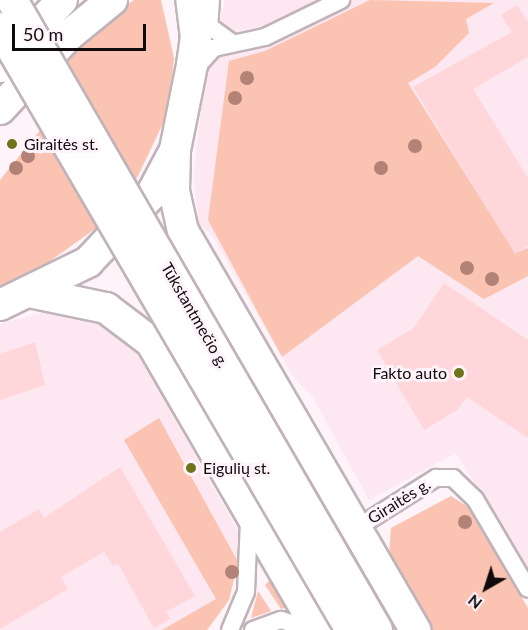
<!DOCTYPE html>
<meta charset="utf-8">
<style>
body{margin:0}
#map{position:relative;width:528px;height:630px;overflow:hidden;background:#fef3f8;font-family:Lato,sans-serif}
div>[style]{position:absolute}
.built>*{inset:0;background:#fde7f1}
.green>*{inset:0;background:#fac3b2}
.building>*{inset:0;background:#ffd6da}
.roads{filter:drop-shadow(2px 0 #c0b3b9) drop-shadow(-2px 0 #c0b3b9) drop-shadow(0 2px #c0b3b9) drop-shadow(0 -2px #c0b3b9)}
.street>*{height:16px;margin:-8px;padding:0 8px;transform-origin:8px;border-radius:8px;background:#fff}
.highway>*{height:30px;margin:-15px;padding:0 15px;transform-origin:15px;border-radius:15px;background:#fff}
.bridges{filter:drop-shadow(2px 0 #c0b3b9) drop-shadow(-2px 0 #c0b3b9) drop-shadow(0 2px #c0b3b9) drop-shadow(0 -2px #c0b3b9)}
.highway-bridge>*{height:30px;margin:-15px;padding:0 15px;transform-origin:15px;border-radius:15px;background:#fff}
.trees>*{width:14px;height:14px;margin:-7px;border-radius:50%;background:#b28276}
.dots>*{width:16px;height:16px;translate:-50% -50%;box-sizing:border-box;border:3px solid #fef3f8;border-radius:50%}
span{translate:-50% -50%;white-space:nowrap;text-align:center;line-height:1.15;-webkit-text-stroke:6px #fef3f8;paint-order:stroke}
.poi-label{font-size:16px;color:#0f0b0d}
.left{translate:0 -50%;text-align:left}
.right{translate:-100% -50%;text-align:right}
.street-label{font-size:16px;color:#0f0b0d}
.north{position:absolute;left:456px;top:558px;width:60px;height:60px;-webkit-text-stroke:4px #fef3f8;paint-order:stroke;rotate:219deg;font-size:16px;font-weight:700;line-height:24px;text-align:center;color:#0f0b0d}
.north::after{content:'';display:block;margin:auto;width:21px;height:27px;background:#0f0b0d;clip-path:polygon(50% 0,100% 100%,50% 72%,0 100%)}
.scale{position:absolute;left:12px;top:24px;width:134px;height:27px;box-sizing:border-box;border:3px solid #0f0b0d;border-top:0;padding-left:8px;font-size:18px;line-height:21px;white-space:nowrap;color:#0f0b0d;-webkit-text-stroke:4px #fef3f8;paint-order:stroke}
</style>
<div id="map">
<div class="built">
<div style="clip-path:polygon(225px 0,528px 0,528px 570px,456px 453px,369px 500px,312px 396px,294px 378px,212px 235px,198px 223px,194px 175px,203px 91px)"></div>
<div style="clip-path:polygon(54px 310px,87px 314px,135px 343px,155px 371px,170px 411px,238px 531px,238px 562px,229px 600px,207px 630px,0 630px,0 324px)"></div>
</div>
<div class="green">
<div style="clip-path:polygon(134px 0,161px 0,174px 58px,168px 113px,134px 184px,65px 65px,107px 19px)"></div>
<div style="clip-path:polygon(370px 0,494px 3px,466px 19px,469px 33px,435px 67px,408px 83px,515px 253px,528px 248px,528px 276px,484px 299px,418px 256px,282px 357px,208px 220px,229px 61px,265px 51px)"></div>
<div style="clip-path:polygon(42px 128px,99px 226px,46px 264px,0 286px,0 180px)"></div>
<div style="clip-path:polygon(159px 418px,238px 562px,229px 600px,207px 630px,162px 630px,216px 599px,124px 440px)"></div>
<div style="clip-path:polygon(451px 496px,468px 507px,528px 608px,528px 630px,432px 630px,389px 555px,391px 528px)"></div>
<div style="clip-path:polygon(274px 576px,292px 606px,281px 609px,265px 585px)"></div>
<div style="clip-path:polygon(258px 591px,271px 611px,251px 618px)"></div>
</div>
<div class="building">
<div style="clip-path:polygon(517px 5px,528px 22px,528px 57px,473px 89px,528px 178px,528px 246px,515px 254px,413px 87px,512px 32px,501px 15px)"></div>
<div style="clip-path:polygon(444px 283px,528px 340px,528px 438px,467px 397px,457px 410px,424px 430px,377px 350px,414px 328px)"></div>
<div style="clip-path:polygon(35px 342px,45px 385px,0 400px,0 354px)"></div>
<div style="clip-path:polygon(120px 467px,195px 596px,166px 612px,170px 619px,154px 628px,118px 564px,113px 566px,104px 552px,61px 577px,68px 589px,0 629px,0 532px,39px 509px,44px 518px)"></div>
</div>
<div class="roads">
<div class="street">
<div style="left:211px;top:0;width:26px;rotate:94deg"></div>
<div style="left:209px;top:26px;width:29px;rotate:36deg"></div>
<div style="left:194px;top:70px;width:30px;rotate:-48deg"></div>
<div style="left:214px;top:48px;width:52px;rotate:-12.2deg"></div>
<div style="left:265px;top:37px;width:85px;rotate:-26deg"></div>
<div style="left:355px;top:529px;width:96px;rotate:-32.2deg"></div>
<div style="left:436px;top:478px;width:17px"></div>
<div style="left:453px;top:478px;width:30px;rotate:44deg"></div>
<div style="left:475px;top:499px;width:104px;rotate:59.5deg"></div>
<div style="left:230px;top:630px;width:41px;rotate:-67.2deg"></div>
<div style="left:246px;top:592px;width:71px;rotate:-87.6deg"></div>
<div style="left:253px;top:630px;width:30px;rotate:-20deg"></div>
<div style="left:281px;top:620px;width:34px;rotate:17deg"></div>
</div>
<div class="highway">
<div style="left:0;top:67px;width:91px;rotate:-47.2deg"></div>
<div style="left:0;top:109px;width:100px;rotate:-47deg"></div>
<div style="left:68px;top:36px;width:57px;rotate:-39.3deg"></div>
<div style="left:175px;top:150px;width:41px;rotate:91.4deg"></div>
<div style="left:174px;top:191px;width:41px;rotate:77.3deg"></div>
<div style="left:183px;top:231px;width:462px;rotate:59.8deg"></div>
<div style="left:34px;top:293px;width:74px;rotate:11.8deg"></div>
<div style="left:106px;top:308px;width:56px;rotate:37.1deg"></div>
<div style="left:151px;top:342px;width:333px;rotate:59.9deg"></div>
<div style="left:0;top:305px;width:98px;rotate:-26deg"></div>
<div style="left:88px;top:262px;width:92px;rotate:-46.8deg"></div>
<div style="left:151px;top:195px;width:51px;rotate:-61.9deg"></div>
<div style="left:175px;top:150px;width:87px;rotate:-78.7deg"></div>
<div style="left:192px;top:65px;width:27px;rotate:-82deg"></div>
<div style="left:196px;top:38px;width:38px;rotate:-97deg"></div>
</div>
</div>
<div class="bridges">
<div class="highway-bridge">
<div style="left:12px;top:0;width:728px;rotate:59.91deg"></div>
<div style="left:0;top:28px;width:697px;rotate:59.76deg"></div>
</div>
</div>
<div class="trees">
<div style="left:247px;top:78px"></div>
<div style="left:235px;top:98px"></div>
<div style="left:415px;top:146px"></div>
<div style="left:28px;top:156px"></div>
<div style="left:16px;top:168px"></div>
<div style="left:381px;top:168px"></div>
<div style="left:467px;top:268px"></div>
<div style="left:492px;top:279px"></div>
<div style="left:465px;top:522px"></div>
<div style="left:232px;top:572px"></div>
</div>
<div class="dots">
<div style="left:12px;top:144px;background:#6e741c"></div>
<div style="left:459px;top:373px;background:#6e741c"></div>
<div style="left:191px;top:468px;background:#6e741c"></div>
</div>
<div class="poi-label">
<span class="left" style="left:24px;top:144px">Giraitės st.</span>
<span class="right" style="left:447px;top:373px">Fakto auto</span>
<span class="left" style="left:203px;top:468px">Eigulių st.</span>
</div>
<div class="street-label">
<span style="left:195px;top:315px;rotate:60deg">Tūkstantmečio g.</span>
<span style="left:399px;top:501px;rotate:-32deg">Giraitės g.</span>
</div>
<div class="north">N</div>
<div class="scale">50 m</div>
</div>
